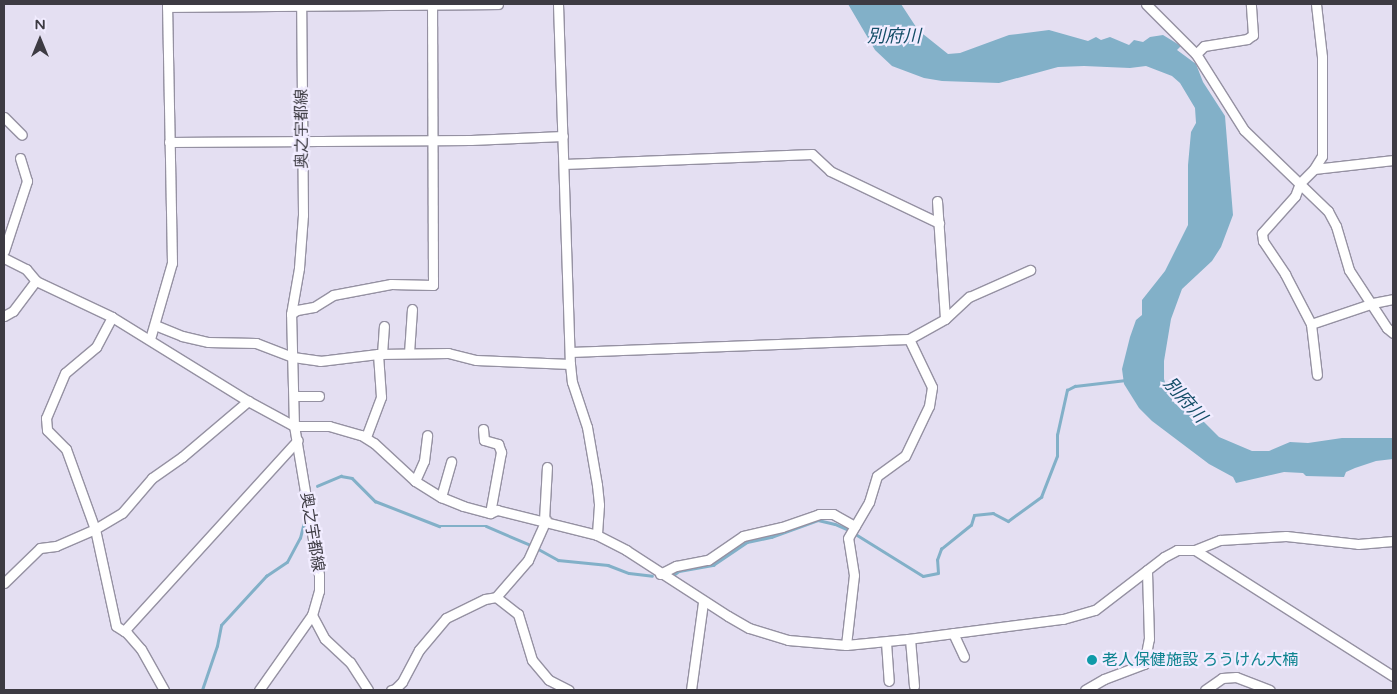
<!DOCTYPE html>
<meta charset="utf-8">
<style>
body{margin:0}
#map{position:relative;width:1397px;height:694px;overflow:hidden;background:#e4dff2;font-family:"Varela Round","Noto Sans JP",sans-serif}
div>[style]{position:absolute}
.water>*{inset:0;background:#82b0c8}
.stream>*{height:2.5px;margin:-1.25px;padding:0 1.25px;transform-origin:1.25px;border-radius:1.25px;background:#82b0c8}
.roads{filter:drop-shadow(1px 0 #9591a2) drop-shadow(-1px 0 #9591a2) drop-shadow(0 1px #9591a2) drop-shadow(0 -1px #9591a2)}
.minor>*{height:9px;margin:-4.5px;padding:0 4.5px;transform-origin:4.5px;border-radius:4.5px;background:#fff}
.dots>*{width:14px;height:14px;translate:-50% -50%;box-sizing:border-box;border:2px solid #f1ecff;border-radius:50%}
span{translate:-50% -50%;white-space:nowrap;text-align:center;line-height:1.15;-webkit-text-stroke:4.5px #f1ecff;paint-order:stroke}
.street-label{font-size:16px;color:#3d3b43}
.culture-label{font-size:16px;color:#0d838f}
.left{translate:0 -50%;text-align:left}
.water-label{font-size:18px;color:#144e68;font-style:italic}
.frame{position:absolute;inset:0;border:5px solid #3d3b43;pointer-events:none}
.north{position:absolute;left:15px;top:15px;width:50px;height:50px;-webkit-text-stroke:4px #f1ecff;paint-order:stroke;rotate:0deg;font-size:14px;font-weight:700;line-height:20px;text-align:center;color:#3d3b43}
.north::after{content:'';display:block;margin:auto;width:18px;height:22px;background:#3d3b43;clip-path:polygon(50% 0,100% 100%,50% 72%,0 100%)}
</style>
<div id="map">
<div class="water">
<div style="clip-path:polygon(848px 4px,901px 4px,918px 30px,948px 54px,960px 53px,1009px 35px,1049px 30px,1088px 41px,1096px 37px,1101px 40px,1110px 37px,1129px 45px,1134px 40px,1143px 42px,1150px 37px,1163px 35px,1181px 46px,1177px 50px,1196px 64px,1203px 82px,1225px 116px,1233px 215px,1221px 247px,1212px 261px,1182px 289px,1171px 319px,1164px 361px,1164px 379px,1169px 395px,1175px 404px,1189px 407px,1219px 437px,1252px 451px,1269px 451px,1290px 442px,1308px 443px,1342px 438px,1393px 438px,1393px 459px,1376px 461px,1355px 468px,1346px 472px,1344px 477px,1306px 476px,1303px 473px,1284px 472px,1236px 483px,1233px 477px,1209px 464px,1152px 421px,1139px 408px,1124px 384px,1122px 369px,1130px 337px,1136px 320px,1142px 315px,1142px 300px,1165px 271px,1188px 225px,1188px 165px,1191px 132px,1196px 123px,1195px 108px,1180px 83px,1172px 76px,1146px 66px,1130px 68px,1084px 66px,1058px 67px,999px 83px,942px 81px,924px 78px,892px 66px,875px 50px)"></div>
</div>
<div class="stream">
<div style="left:317px;top:486px;width:26px;rotate:-23deg"></div>
<div style="left:341px;top:476px;width:11px;rotate:10deg"></div>
<div style="left:352px;top:478px;width:33px;rotate:45deg"></div>
<div style="left:375px;top:501px;width:69px;rotate:21.3deg"></div>
<div style="left:439px;top:526px;width:47px"></div>
<div style="left:486px;top:526px;width:51px;rotate:23.1deg"></div>
<div style="left:533px;top:546px;width:29px;rotate:29deg"></div>
<div style="left:558px;top:560px;width:50px;rotate:5.7deg"></div>
<div style="left:608px;top:565px;width:22px;rotate:21deg"></div>
<div style="left:629px;top:573px;width:23px;rotate:7deg"></div>
<div style="left:854px;top:533px;width:81px;rotate:31.9deg"></div>
<div style="left:923px;top:576px;width:15px;rotate:-11deg"></div>
<div style="left:938px;top:573px;width:13px;rotate:-94deg"></div>
<div style="left:937px;top:560px;width:12px;rotate:-70deg"></div>
<div style="left:941px;top:549px;width:38px;rotate:-39deg"></div>
<div style="left:971px;top:525px;width:10px;rotate:-73deg"></div>
<div style="left:974px;top:515px;width:19px;rotate:-6deg"></div>
<div style="left:993px;top:513px;width:17px;rotate:28deg"></div>
<div style="left:1008px;top:521px;width:41px;rotate:-36deg"></div>
<div style="left:1041px;top:497px;width:44px;rotate:-68.7deg"></div>
<div style="left:1057px;top:456px;width:21px;rotate:-90deg"></div>
<div style="left:1057px;top:435px;width:46px;rotate:-77.5deg"></div>
<div style="left:1067px;top:390px;width:9px;rotate:-27deg"></div>
<div style="left:1075px;top:386px;width:51px;rotate:-6.7deg"></div>
<div style="left:672px;top:576px;width:9px;rotate:-36deg"></div>
<div style="left:679px;top:571px;width:35px;rotate:-10deg"></div>
<div style="left:713px;top:565px;width:41px;rotate:-34.1deg"></div>
<div style="left:747px;top:542px;width:25px;rotate:-12deg"></div>
<div style="left:771px;top:537px;width:50px;rotate:-19.9deg"></div>
<div style="left:818px;top:520px;width:17px;rotate:13deg"></div>
<div style="left:835px;top:524px;width:15px;rotate:23deg"></div>
<div style="left:202px;top:690px;width:46px;rotate:-71.2deg"></div>
<div style="left:217px;top:646px;width:21px;rotate:-79deg"></div>
<div style="left:221px;top:625px;width:67px;rotate:-47.4deg"></div>
<div style="left:266px;top:576px;width:25px;rotate:-34deg"></div>
<div style="left:287px;top:562px;width:27px;rotate:-62deg"></div>
<div style="left:300px;top:538px;width:21px;rotate:-76deg"></div>
</div>
<div class="roads">
<div class="minor">
<div style="left:558px;top:4px;width:360px;rotate:88.1deg"></div>
<div style="left:570px;top:364px;width:18px;rotate:84deg"></div>
<div style="left:572px;top:382px;width:47px;rotate:71.6deg"></div>
<div style="left:587px;top:427px;width:59px;rotate:80.2deg"></div>
<div style="left:597px;top:485px;width:20px;rotate:84deg"></div>
<div style="left:599px;top:505px;width:30px;rotate:94deg"></div>
<div style="left:1146px;top:4px;width:71px;rotate:45deg"></div>
<div style="left:1196px;top:54px;width:90px;rotate:57.7deg"></div>
<div style="left:1244px;top:130px;width:117px;rotate:44deg"></div>
<div style="left:1328px;top:211px;width:17px;rotate:62deg"></div>
<div style="left:1336px;top:226px;width:46px;rotate:73.5deg"></div>
<div style="left:1349px;top:270px;width:69px;rotate:56.8deg"></div>
<div style="left:1387px;top:328px;width:8px;rotate:40deg"></div>
<div style="left:1316px;top:4px;width:53px;rotate:83.5deg"></div>
<div style="left:1322px;top:57px;width:99px;rotate:90deg"></div>
<div style="left:1322px;top:156px;width:15px;rotate:122deg"></div>
<div style="left:1314px;top:169px;width:20px;rotate:135deg"></div>
<div style="left:1300px;top:183px;width:14px;rotate:111deg"></div>
<div style="left:1295px;top:196px;width:50px;rotate:131.7deg"></div>
<div style="left:1262px;top:233px;width:8px;rotate:83deg"></div>
<div style="left:1263px;top:241px;width:40px;rotate:56deg"></div>
<div style="left:1285px;top:274px;width:56px;rotate:62.5deg"></div>
<div style="left:1311px;top:324px;width:65px;rotate:-18.7deg"></div>
<div style="left:1373px;top:303px;width:20px;rotate:-11deg"></div>
<div style="left:167px;top:7px;width:331px;rotate:-0.5deg"></div>
<div style="left:1196px;top:54px;width:11px;rotate:-45deg"></div>
<div style="left:1204px;top:46px;width:44px;rotate:-9.2deg"></div>
<div style="left:1247px;top:39px;width:7px;rotate:-34deg"></div>
<div style="left:1253px;top:35px;width:31px;rotate:-94deg"></div>
<div style="left:4px;top:117px;width:25px;rotate:45deg"></div>
<div style="left:169px;top:142px;width:302px;rotate:-0.4deg"></div>
<div style="left:471px;top:140px;width:92px;rotate:-2.5deg"></div>
<div style="left:564px;top:164px;width:248px;rotate:-2.3deg"></div>
<div style="left:812px;top:154px;width:25px;rotate:43deg"></div>
<div style="left:830px;top:171px;width:121px;rotate:25.5deg"></div>
<div style="left:1314px;top:169px;width:80px;rotate:-6.5deg"></div>
<div style="left:937px;top:201px;width:118px;rotate:86.1deg"></div>
<div style="left:4px;top:251px;width:74px;rotate:-71.8deg"></div>
<div style="left:27px;top:181px;width:24px;rotate:-107deg"></div>
<div style="left:4px;top:258px;width:25px;rotate:27deg"></div>
<div style="left:26px;top:269px;width:16px;rotate:50deg"></div>
<div style="left:36px;top:281px;width:84px;rotate:25.3deg"></div>
<div style="left:112px;top:317px;width:160px;rotate:31.7deg"></div>
<div style="left:248px;top:401px;width:52px;rotate:28.5deg"></div>
<div style="left:294px;top:426px;width:35px"></div>
<div style="left:329px;top:426px;width:33px;rotate:16deg"></div>
<div style="left:361px;top:435px;width:15px;rotate:32deg"></div>
<div style="left:374px;top:443px;width:56px;rotate:42.8deg"></div>
<div style="left:415px;top:481px;width:31px;rotate:32deg"></div>
<div style="left:441px;top:497px;width:24px;rotate:22deg"></div>
<div style="left:463px;top:506px;width:28px;rotate:15deg"></div>
<div style="left:490px;top:513px;width:8px;rotate:-23deg"></div>
<div style="left:497px;top:510px;width:103px;rotate:14deg"></div>
<div style="left:597px;top:535px;width:33px;rotate:27deg"></div>
<div style="left:626px;top:550px;width:121px;rotate:32.9deg"></div>
<div style="left:728px;top:616px;width:24px;rotate:30deg"></div>
<div style="left:749px;top:628px;width:41px;rotate:17.1deg"></div>
<div style="left:788px;top:640px;width:58px;rotate:4.9deg"></div>
<div style="left:846px;top:645px;width:62px;rotate:-5.5deg"></div>
<div style="left:908px;top:639px;width:156px;rotate:-7.4deg"></div>
<div style="left:1063px;top:619px;width:33px;rotate:-16deg"></div>
<div style="left:1095px;top:610px;width:87px;rotate:-37.5deg"></div>
<div style="left:1164px;top:557px;width:15px;rotate:-28deg"></div>
<div style="left:1177px;top:550px;width:18px"></div>
<div style="left:1195px;top:550px;width:27px;rotate:-22deg"></div>
<div style="left:1220px;top:540px;width:66px;rotate:-3.5deg"></div>
<div style="left:1286px;top:536px;width:72px;rotate:6.3deg"></div>
<div style="left:1358px;top:544px;width:35px;rotate:-5deg"></div>
<div style="left:291px;top:314px;width:7px;rotate:-34deg"></div>
<div style="left:297px;top:310px;width:17px;rotate:-10deg"></div>
<div style="left:314px;top:307px;width:22px;rotate:-32deg"></div>
<div style="left:333px;top:295px;width:59px;rotate:-10.7deg"></div>
<div style="left:391px;top:284px;width:42px;rotate:1.4deg"></div>
<div style="left:433px;top:285px;width:281px;rotate:-90.2deg"></div>
<div style="left:4px;top:316px;width:10px;rotate:-29deg"></div>
<div style="left:13px;top:311px;width:38px;rotate:-53deg"></div>
<div style="left:112px;top:317px;width:34px;rotate:118deg"></div>
<div style="left:96px;top:347px;width:40px;rotate:140deg"></div>
<div style="left:65px;top:373px;width:49px;rotate:112.9deg"></div>
<div style="left:46px;top:418px;width:12px;rotate:85deg"></div>
<div style="left:47px;top:430px;width:27px;rotate:45deg"></div>
<div style="left:66px;top:449px;width:85px;rotate:70.1deg"></div>
<div style="left:95px;top:529px;width:99px;rotate:77.8deg"></div>
<div style="left:116px;top:626px;width:13px;rotate:32deg"></div>
<div style="left:127px;top:633px;width:21px;rotate:49deg"></div>
<div style="left:141px;top:649px;width:47px;rotate:60.7deg"></div>
<div style="left:1311px;top:324px;width:51px;rotate:83.3deg"></div>
<div style="left:155px;top:325px;width:29px;rotate:22deg"></div>
<div style="left:182px;top:336px;width:27px;rotate:13deg"></div>
<div style="left:208px;top:342px;width:48px;rotate:1.2deg"></div>
<div style="left:256px;top:343px;width:40px;rotate:21deg"></div>
<div style="left:293px;top:357px;width:27px;rotate:8deg"></div>
<div style="left:320px;top:361px;width:58px;rotate:-6.9deg"></div>
<div style="left:378px;top:354px;width:70px;rotate:-0.8deg"></div>
<div style="left:448px;top:353px;width:29px;rotate:14deg"></div>
<div style="left:476px;top:360px;width:94px;rotate:2.4deg"></div>
<div style="left:150px;top:339px;width:79px;rotate:-73.9deg"></div>
<div style="left:172px;top:263px;width:259px;rotate:-91.1deg"></div>
<div style="left:570px;top:352px;width:339px;rotate:-2.2deg"></div>
<div style="left:909px;top:339px;width:41px;rotate:-29.1deg"></div>
<div style="left:945px;top:319px;width:33px;rotate:-43deg"></div>
<div style="left:969px;top:297px;width:67px;rotate:-23.9deg"></div>
<div style="left:409px;top:353px;width:44px;rotate:-86.1deg"></div>
<div style="left:382px;top:354px;width:28px;rotate:-86deg"></div>
<div style="left:295px;top:396px;width:24px"></div>
<div style="left:483px;top:429px;width:11px;rotate:85deg"></div>
<div style="left:484px;top:440px;width:15px;rotate:16deg"></div>
<div style="left:498px;top:444px;width:9px;rotate:69deg"></div>
<div style="left:501px;top:452px;width:62px;rotate:100.2deg"></div>
<div style="left:366px;top:437px;width:43px;rotate:-69.4deg"></div>
<div style="left:381px;top:397px;width:43px;rotate:-94deg"></div>
<div style="left:415px;top:481px;width:22px;rotate:-66deg"></div>
<div style="left:424px;top:461px;width:26px;rotate:-83deg"></div>
<div style="left:441px;top:497px;width:37px;rotate:-74deg"></div>
<div style="left:544px;top:520px;width:53px;rotate:-86.8deg"></div>
<div style="left:1195px;top:550px;width:235px;rotate:32.5deg"></div>
<div style="left:660px;top:574px;width:18px;rotate:-27deg"></div>
<div style="left:676px;top:566px;width:33px;rotate:-11deg"></div>
<div style="left:708px;top:560px;width:42px;rotate:-34.4deg"></div>
<div style="left:743px;top:536px;width:40px;rotate:-13deg"></div>
<div style="left:782px;top:527px;width:39px;rotate:-19deg"></div>
<div style="left:819px;top:514px;width:14px"></div>
<div style="left:833px;top:514px;width:25px;rotate:29deg"></div>
<div style="left:4px;top:583px;width:50px;rotate:-44.2deg"></div>
<div style="left:40px;top:548px;width:16px;rotate:-7deg"></div>
<div style="left:56px;top:546px;width:43px;rotate:-23.6deg"></div>
<div style="left:95px;top:529px;width:31px;rotate:-31deg"></div>
<div style="left:122px;top:513px;width:46px;rotate:-49.4deg"></div>
<div style="left:152px;top:478px;width:37px;rotate:-35deg"></div>
<div style="left:182px;top:457px;width:87px;rotate:-40.3deg"></div>
<div style="left:496px;top:597px;width:28px;rotate:38deg"></div>
<div style="left:518px;top:614px;width:48px;rotate:73.1deg"></div>
<div style="left:532px;top:660px;width:26px;rotate:50deg"></div>
<div style="left:549px;top:680px;width:22px;rotate:27deg"></div>
<div style="left:312px;top:615px;width:27px;rotate:62deg"></div>
<div style="left:325px;top:639px;width:34px;rotate:43deg"></div>
<div style="left:350px;top:662px;width:33px;rotate:57deg"></div>
<div style="left:124px;top:631px;width:258px;rotate:-47.7deg"></div>
<div style="left:953px;top:633px;width:26px;rotate:65deg"></div>
<div style="left:910px;top:639px;width:47px;rotate:85.1deg"></div>
<div style="left:886px;top:642px;width:39px;rotate:86deg"></div>
<div style="left:846px;top:645px;width:70px;rotate:-83.5deg"></div>
<div style="left:854px;top:575px;width:37px;rotate:-99deg"></div>
<div style="left:848px;top:538px;width:42px;rotate:-59.7deg"></div>
<div style="left:869px;top:502px;width:27px;rotate:-73deg"></div>
<div style="left:877px;top:476px;width:34px;rotate:-36deg"></div>
<div style="left:905px;top:456px;width:55px;rotate:-64.4deg"></div>
<div style="left:929px;top:406px;width:19px;rotate:-81deg"></div>
<div style="left:932px;top:387px;width:53px;rotate:-115.6deg"></div>
<div style="left:259px;top:690px;width:92px;rotate:-54.8deg"></div>
<div style="left:312px;top:615px;width:25px;rotate:-74deg"></div>
<div style="left:319px;top:591px;width:16px;rotate:-90deg"></div>
<div style="left:319px;top:575px;width:151px;rotate:-99.5deg"></div>
<div style="left:294px;top:426px;width:112px;rotate:-91.5deg"></div>
<div style="left:291px;top:314px;width:47px;rotate:-80.1deg"></div>
<div style="left:299px;top:268px;width:53px;rotate:-85.7deg"></div>
<div style="left:303px;top:215px;width:211px;rotate:-90.5deg"></div>
<div style="left:391px;top:690px;width:4px;rotate:-14deg"></div>
<div style="left:395px;top:689px;width:10px;rotate:-45deg"></div>
<div style="left:402px;top:682px;width:36px;rotate:-62deg"></div>
<div style="left:419px;top:650px;width:42px;rotate:-49.8deg"></div>
<div style="left:446px;top:618px;width:43px;rotate:-26deg"></div>
<div style="left:485px;top:599px;width:11px;rotate:-10deg"></div>
<div style="left:496px;top:597px;width:49px;rotate:-49.1deg"></div>
<div style="left:528px;top:560px;width:44px;rotate:-65.8deg"></div>
<div style="left:691px;top:690px;width:89px;rotate:-82.2deg"></div>
<div style="left:1085px;top:690px;width:22px;rotate:-30deg"></div>
<div style="left:1104px;top:679px;width:43px;rotate:-20.6deg"></div>
<div style="left:1144px;top:664px;width:25px;rotate:-79deg"></div>
<div style="left:1149px;top:639px;width:69px;rotate:-91.7deg"></div>
<div style="left:1205px;top:690px;width:21px;rotate:-35deg"></div>
<div style="left:1222px;top:678px;width:14px;rotate:-4deg"></div>
<div style="left:1236px;top:677px;width:36px;rotate:21deg"></div>
</div>
</div>
<div class="dots">
<div style="left:1092px;top:660px;background:#0f9aa8"></div>
</div>
<div class="street-label">
<span style="left:302px;top:129px;rotate:-90deg">奥之宇都線</span>
<span style="left:312px;top:532px;rotate:81deg">奥之宇都線</span>
</div>
<div class="culture-label">
<span class="left" style="left:1102px;top:660px">老人保健施設 ろうけん大楠</span>
</div>
<div class="water-label">
<span style="left:894px;top:36px">別府川</span>
<span style="left:1185px;top:400px;rotate:48deg">別府川</span>
</div>
<div class="frame"></div>
<div class="north">N</div>
</div>
